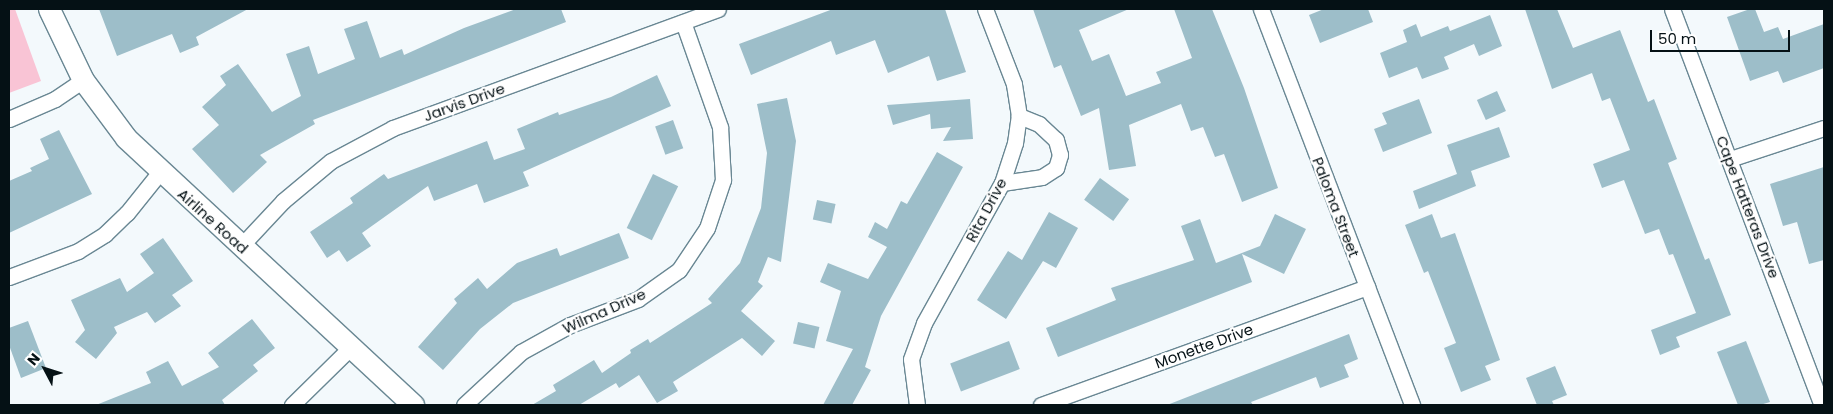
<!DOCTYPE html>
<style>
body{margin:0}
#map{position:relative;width:1833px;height:414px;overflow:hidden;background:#f3f9fc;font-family:Poppins,sans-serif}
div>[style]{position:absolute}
.green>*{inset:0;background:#f9c4d5}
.building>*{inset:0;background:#9dbec9;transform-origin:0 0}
.roads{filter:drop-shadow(1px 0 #698793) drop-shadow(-1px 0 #698793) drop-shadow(0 1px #698793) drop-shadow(0 -1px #698793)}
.street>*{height:15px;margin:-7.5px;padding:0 7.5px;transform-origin:7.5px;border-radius:7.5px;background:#fff}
.secondary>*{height:21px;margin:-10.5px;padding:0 10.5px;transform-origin:10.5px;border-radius:10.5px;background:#fff}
span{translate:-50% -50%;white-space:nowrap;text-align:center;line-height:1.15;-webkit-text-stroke:4.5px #fff;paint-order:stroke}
.street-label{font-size:15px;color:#051115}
.frame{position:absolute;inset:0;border:10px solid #051115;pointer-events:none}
.north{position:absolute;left:20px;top:344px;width:50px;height:50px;-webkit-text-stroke:4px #fff;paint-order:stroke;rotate:310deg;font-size:14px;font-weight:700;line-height:20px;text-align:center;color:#051115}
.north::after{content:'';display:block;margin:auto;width:18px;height:22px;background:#051115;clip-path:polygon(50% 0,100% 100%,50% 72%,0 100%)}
.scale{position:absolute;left:1650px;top:30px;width:140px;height:22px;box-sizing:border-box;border:2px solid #051115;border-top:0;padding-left:6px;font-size:15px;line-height:18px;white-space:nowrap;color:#051115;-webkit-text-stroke:4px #fff;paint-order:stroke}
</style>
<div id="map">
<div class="green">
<div style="clip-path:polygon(9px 9px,15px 9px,41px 81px,9px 93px)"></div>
</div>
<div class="building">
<div style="clip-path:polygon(99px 9px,248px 9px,196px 37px,199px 45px,180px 53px,172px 34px,117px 56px)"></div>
<div style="clip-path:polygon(516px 9px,561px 9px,566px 22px,313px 120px,315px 124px,260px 155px,267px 162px,233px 193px,192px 149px,219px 125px,202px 107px,226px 85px,220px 76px,238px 64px,272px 112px,301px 96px,286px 54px,309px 46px,318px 74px,355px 59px,344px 29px,367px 21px,380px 58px,402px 49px,404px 55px,464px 28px)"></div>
<div style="clip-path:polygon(833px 9px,945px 9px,966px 72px,937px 81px,929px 56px,888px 73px,875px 40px,836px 55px,831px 41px,751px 75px,739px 44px)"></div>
<div style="clip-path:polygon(1033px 9px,1129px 9px,1079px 30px,1092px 61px,1109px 54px,1126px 96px,1161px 83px,1156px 72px,1192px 58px,1174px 9px,1212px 9px,1244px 88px,1278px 188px,1242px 202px,1224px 154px,1215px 157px,1203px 127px,1191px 131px,1181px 104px,1129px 125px,1136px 166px,1109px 170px,1099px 108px,1081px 116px,1061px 65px,1054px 68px)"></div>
<div style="clip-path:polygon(1324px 9px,1368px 9px,1373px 22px,1320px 43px,1309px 15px)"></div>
<div style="clip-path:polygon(1525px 9px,1557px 9px,1573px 48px,1620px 30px,1648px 102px,1654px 99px,1677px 159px,1668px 163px,1705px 260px,1709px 258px,1731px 315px,1676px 337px,1680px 347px,1660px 355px,1651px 330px,1696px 313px,1673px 254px,1669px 255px,1659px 229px,1645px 234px,1624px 180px,1602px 188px,1593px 164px,1630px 150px,1610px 98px,1602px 101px,1592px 73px,1552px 89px)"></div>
<div style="clip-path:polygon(1750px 9px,1755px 9px,1764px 32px,1778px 27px,1783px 39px,1824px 24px,1824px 68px,1783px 83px,1778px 71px,1750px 81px,1727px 17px)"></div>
<div style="clip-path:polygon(1490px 15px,1502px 46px,1479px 56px,1474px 44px,1444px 57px,1449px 69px,1422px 79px,1417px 67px,1389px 78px,1380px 53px,1407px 42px,1403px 30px,1416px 24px,1421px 37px,1448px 26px,1450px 31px)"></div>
<div style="clip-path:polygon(657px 75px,671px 106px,523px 172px,529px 186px,484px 203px,477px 184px,434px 201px,428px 186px,362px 233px,371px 246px,347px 262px,339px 250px,327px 258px,310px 232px,353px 203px,350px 198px,384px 174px,388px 179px,487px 141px,494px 160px,525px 149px,517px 129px,558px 112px,559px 115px,611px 97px)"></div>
<div style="left:1497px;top:91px;width:22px;height:22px;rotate:66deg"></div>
<div style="clip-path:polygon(787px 98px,796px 141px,781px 262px,768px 257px,758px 282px,763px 286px,741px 311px,775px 341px,762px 356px,742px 338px,673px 382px,678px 391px,657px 403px,639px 375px,619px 388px,616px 383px,579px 405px,532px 405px,556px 391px,553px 385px,594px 360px,602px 373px,631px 353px,630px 350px,648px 339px,650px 343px,712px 303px,708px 299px,740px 263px,761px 208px,767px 153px,757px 104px)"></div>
<div style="clip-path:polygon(970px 99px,973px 139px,943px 141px,951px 127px,931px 129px,930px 114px,893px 125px,887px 105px)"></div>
<div style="clip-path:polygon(1419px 99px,1432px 133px,1383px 152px,1374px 129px,1387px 124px,1382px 113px)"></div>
<div style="left:673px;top:120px;width:30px;height:19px;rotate:70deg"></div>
<div style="clip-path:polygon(1499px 127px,1510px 157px,1471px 171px,1476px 186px,1419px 209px,1413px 191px,1457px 174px,1447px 145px)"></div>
<div style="clip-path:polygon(59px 130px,92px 194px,9px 233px,9px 181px,32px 171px,30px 168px,49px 159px,40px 139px)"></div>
<div style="clip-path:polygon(937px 152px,963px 167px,881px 316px,865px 367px,871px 370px,852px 405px,823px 405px,853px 349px,826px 341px,841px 291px,820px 282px,828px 263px,868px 279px,887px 247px,868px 237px,875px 222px,887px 229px,901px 201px,907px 204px)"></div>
<div style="clip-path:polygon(1824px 167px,1824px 260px,1809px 264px,1797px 222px,1783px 226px,1770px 184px)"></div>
<div style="left:653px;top:174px;width:28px;height:60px;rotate:26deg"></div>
<div style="left:1100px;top:178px;width:36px;height:27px;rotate:36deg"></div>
<div style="left:817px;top:200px;width:19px;height:20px;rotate:12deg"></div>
<div style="clip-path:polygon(1049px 212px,1078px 228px,1056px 268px,1043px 261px,1006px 319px,977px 300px,1008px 251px,1022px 260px)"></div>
<div style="clip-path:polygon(1275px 214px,1306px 229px,1284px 274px,1242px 254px,1252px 282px,1058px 357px,1046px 328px,1116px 300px,1111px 288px,1194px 260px,1181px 226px,1200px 219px,1216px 263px,1260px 246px)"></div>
<div style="clip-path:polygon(1432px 214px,1441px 238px,1455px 233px,1500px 360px,1485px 366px,1491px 380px,1461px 392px,1444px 348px,1456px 343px,1428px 271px,1424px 273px,1405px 225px)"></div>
<div style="clip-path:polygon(619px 233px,629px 258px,513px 303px,480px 329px,443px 370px,418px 347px,457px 303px,454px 299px,478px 278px,487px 289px,517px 263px,557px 248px,560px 256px)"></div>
<div style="clip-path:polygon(163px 238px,193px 281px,172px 295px,181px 306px,155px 323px,147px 312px,114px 327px,117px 333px,96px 359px,75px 342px,85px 330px,71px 300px,120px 278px,127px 292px,154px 273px,140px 254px)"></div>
<div style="clip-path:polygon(252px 319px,275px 348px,253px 365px,258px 371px,222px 400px,225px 405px,96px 405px,151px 383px,146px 372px,168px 361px,182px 386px,219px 367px,208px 353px)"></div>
<div style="clip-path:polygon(28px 321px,46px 368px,21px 378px,9px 345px,9px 328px)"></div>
<div style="left:798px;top:322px;width:22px;height:22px;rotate:13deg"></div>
<div style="clip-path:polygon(1349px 334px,1358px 359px,1344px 365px,1349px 377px,1320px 388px,1316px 377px,1251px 402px,1253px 405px,1167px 405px)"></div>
<div style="left:1009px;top:341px;width:30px;height:63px;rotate:69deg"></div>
<div style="clip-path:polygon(1746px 341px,1770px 402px,1760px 405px,1738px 405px,1717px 352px)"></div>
<div style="clip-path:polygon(1555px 366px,1567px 395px,1552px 401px,1554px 405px,1537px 405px,1526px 378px)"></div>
</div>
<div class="roads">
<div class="street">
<div style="left:1261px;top:9px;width:424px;rotate:69.1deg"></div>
<div style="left:1672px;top:9px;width:423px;rotate:69.3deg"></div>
<div style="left:9px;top:119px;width:50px;rotate:-23.5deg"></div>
<div style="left:55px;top:99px;width:34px;rotate:-34deg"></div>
<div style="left:1730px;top:159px;width:99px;rotate:-18.3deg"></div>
<div style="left:1002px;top:183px;width:40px;rotate:-8.5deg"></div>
<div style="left:1042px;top:177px;width:17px;rotate:-33deg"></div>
<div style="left:1056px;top:168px;width:14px;rotate:-73deg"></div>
<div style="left:1060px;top:155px;width:16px;rotate:-105deg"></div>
<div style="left:1056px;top:140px;width:23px;rotate:-137deg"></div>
<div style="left:1039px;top:124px;width:22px;rotate:-158deg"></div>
<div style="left:240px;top:247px;width:63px;rotate:-46.9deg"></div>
<div style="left:283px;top:201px;width:62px;rotate:-39.8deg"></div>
<div style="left:331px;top:161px;width:70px;rotate:-28deg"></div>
<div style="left:393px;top:128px;width:346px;rotate:-20.1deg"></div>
<div style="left:9px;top:277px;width:74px;rotate:-20.6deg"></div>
<div style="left:78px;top:251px;width:32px;rotate:-32deg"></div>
<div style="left:105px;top:234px;width:30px;rotate:-44deg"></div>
<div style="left:127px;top:213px;width:51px;rotate:-51.3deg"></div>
<div style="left:292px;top:405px;width:84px;rotate:-44.5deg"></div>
<div style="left:464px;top:405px;width:78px;rotate:-42.9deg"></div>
<div style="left:521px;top:352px;width:56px;rotate:-28.9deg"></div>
<div style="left:570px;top:325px;width:73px;rotate:-20.9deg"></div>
<div style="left:638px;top:299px;width:50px;rotate:-35.3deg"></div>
<div style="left:679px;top:270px;width:50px;rotate:-56.3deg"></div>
<div style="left:707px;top:228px;width:51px;rotate:-71.6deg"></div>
<div style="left:723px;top:180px;width:53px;rotate:-93.2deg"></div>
<div style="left:720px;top:127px;width:111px;rotate:-109.4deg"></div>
<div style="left:917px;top:405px;width:46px;rotate:-97.4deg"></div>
<div style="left:911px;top:359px;width:38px;rotate:-70deg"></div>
<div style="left:924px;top:323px;width:160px;rotate:-60.9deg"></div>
<div style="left:1002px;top:183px;width:42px;rotate:-72deg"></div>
<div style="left:1015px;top:143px;width:27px;rotate:-82deg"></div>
<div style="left:1019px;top:116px;width:32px;rotate:-99deg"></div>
<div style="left:1014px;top:84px;width:80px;rotate:-111.1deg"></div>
<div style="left:1041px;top:405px;width:347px;rotate:-19.9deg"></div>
</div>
<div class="secondary">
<div style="left:49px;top:9px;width:79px;rotate:64.4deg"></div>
<div style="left:83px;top:80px;width:72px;rotate:53.4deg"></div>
<div style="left:126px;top:138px;width:392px;rotate:42.9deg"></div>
</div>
</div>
<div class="street-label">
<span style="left:464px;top:102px;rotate:-20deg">Jarvis Drive</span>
<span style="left:1336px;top:207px;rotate:69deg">Paloma Street</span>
<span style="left:1748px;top:207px;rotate:69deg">Cape Hatteras Drive</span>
<span style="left:986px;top:210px;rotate:-62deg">Rita Drive</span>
<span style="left:213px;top:221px;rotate:42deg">Airline Road</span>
<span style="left:604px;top:311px;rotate:-24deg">Wilma Drive</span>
<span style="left:1204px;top:346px;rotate:-20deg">Monette Drive</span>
</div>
<div class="frame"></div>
<div class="north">N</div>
<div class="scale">50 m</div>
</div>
